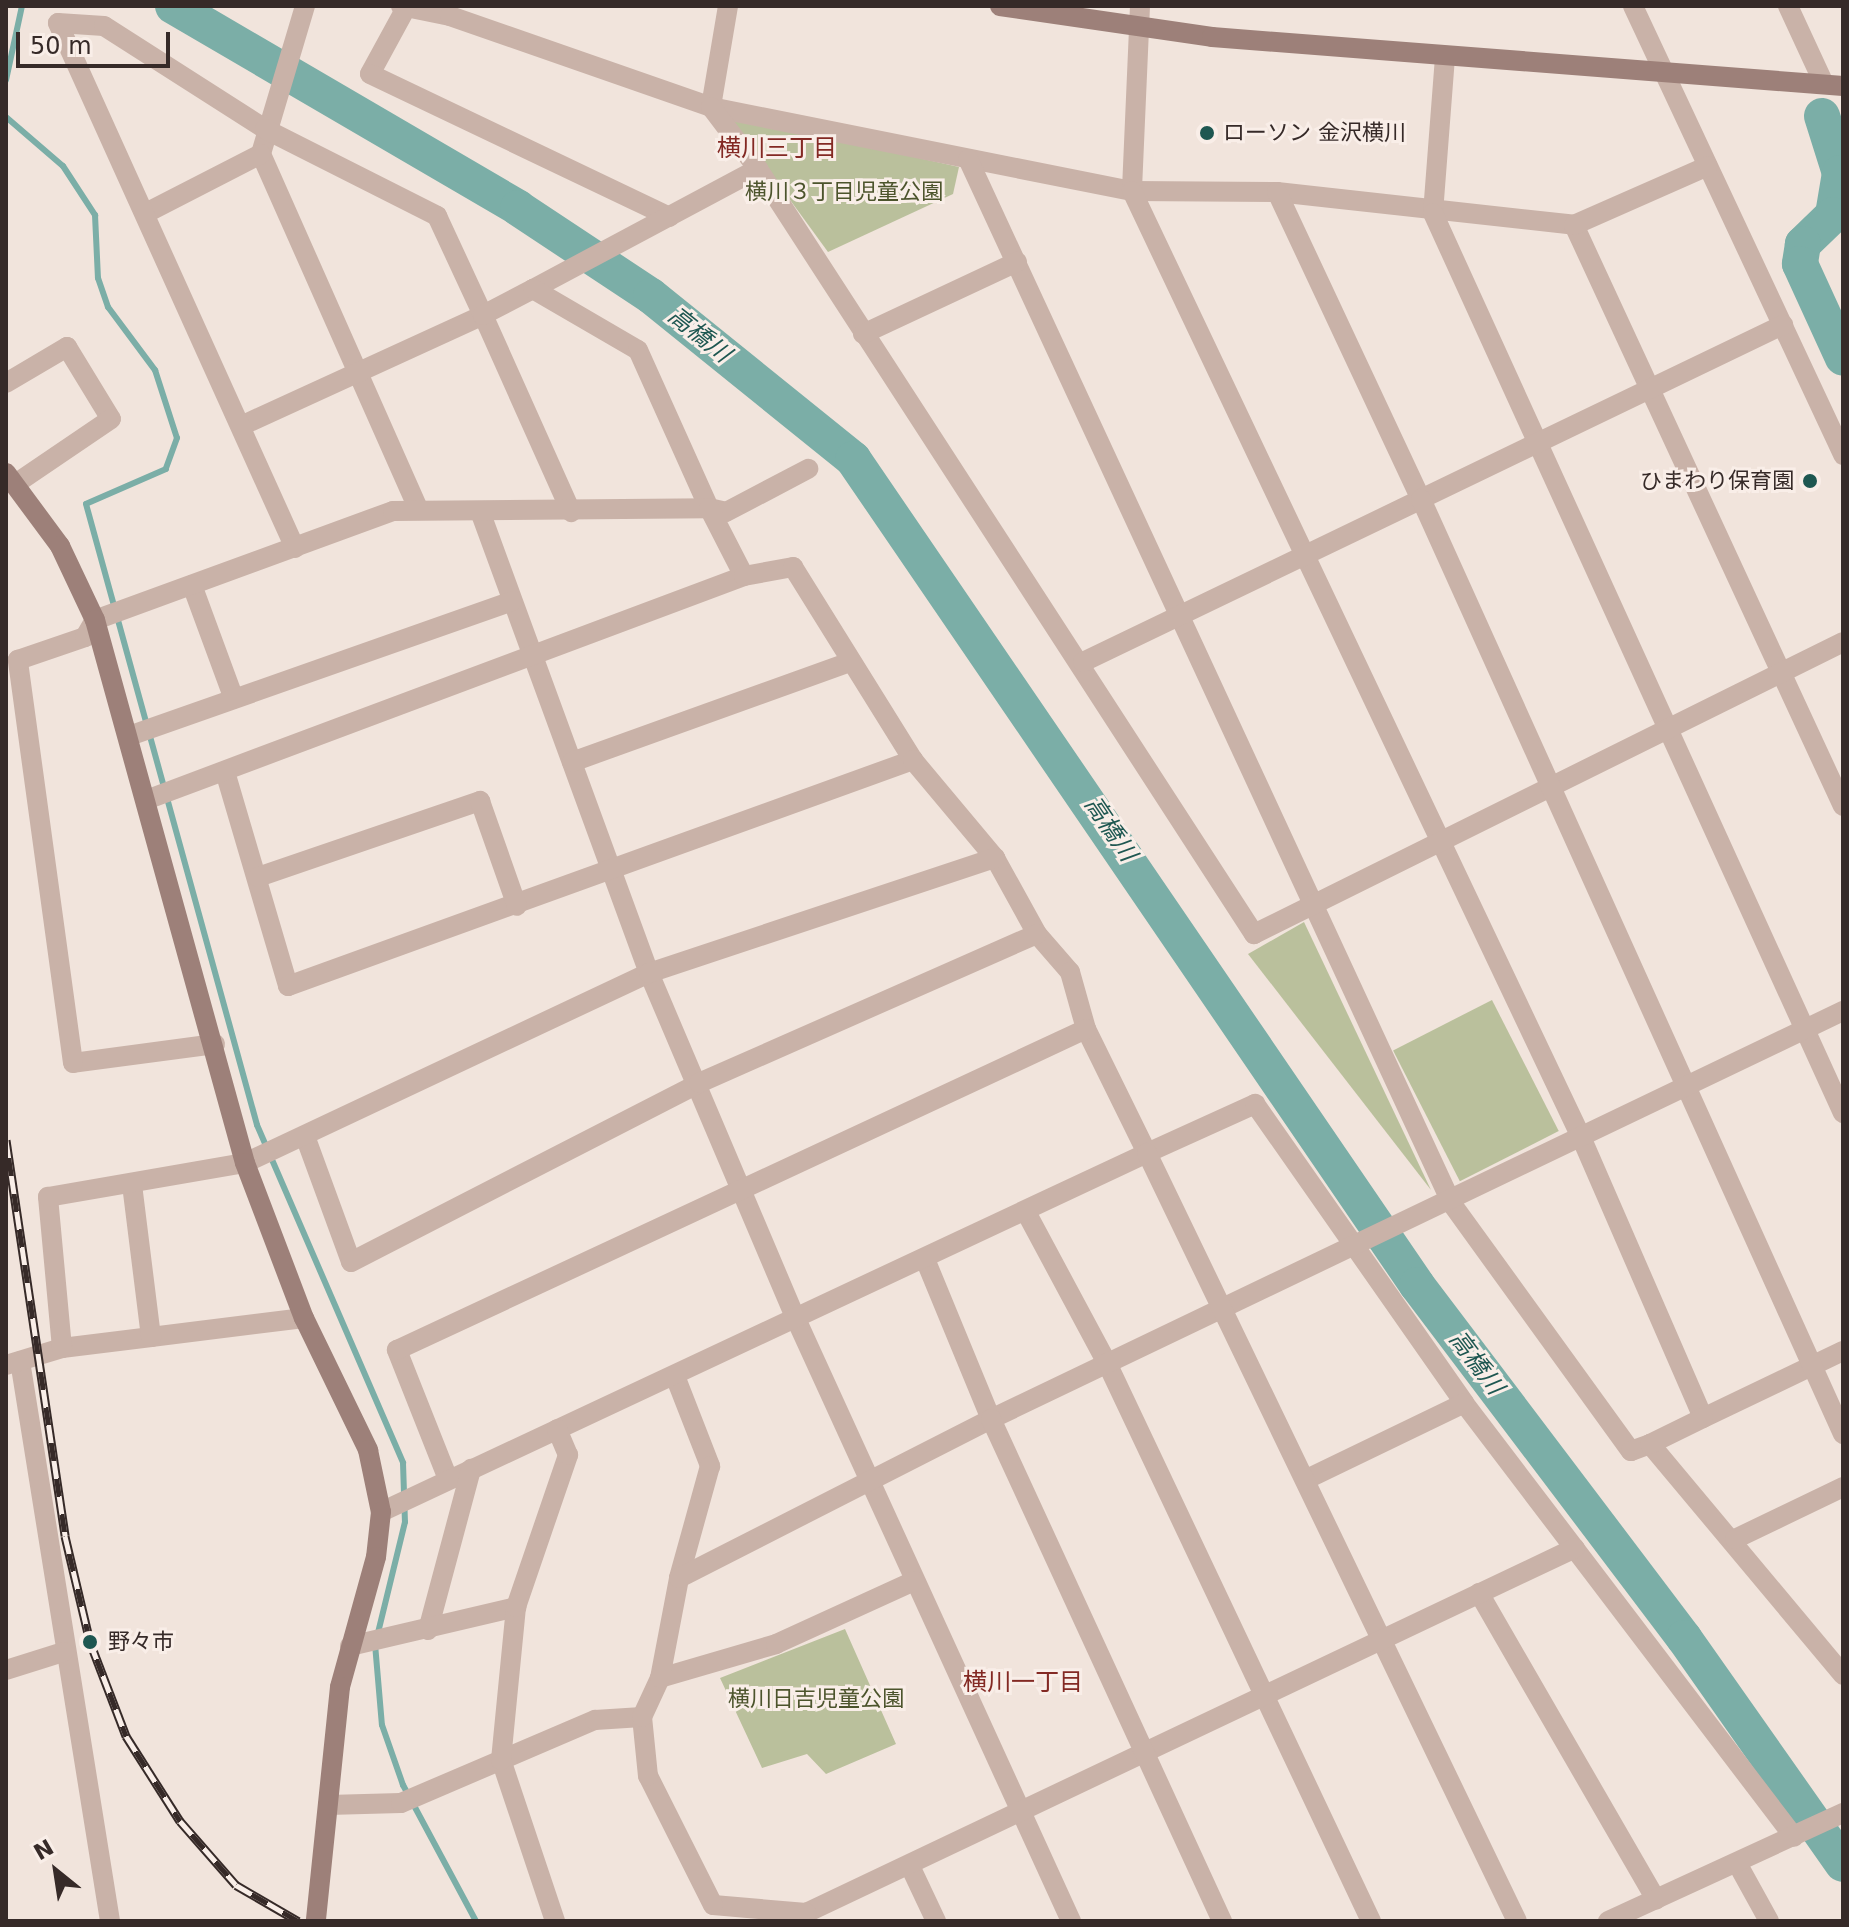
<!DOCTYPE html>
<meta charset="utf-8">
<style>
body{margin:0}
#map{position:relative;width:1849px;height:1927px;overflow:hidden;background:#f1e4dc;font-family:"DejaVu Sans","Noto Sans JP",sans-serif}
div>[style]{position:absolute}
.green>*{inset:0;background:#bac09c;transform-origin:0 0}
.stream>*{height:6px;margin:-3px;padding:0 3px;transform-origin:3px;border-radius:3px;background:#7baea7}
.river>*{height:36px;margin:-18px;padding:0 18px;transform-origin:18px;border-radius:18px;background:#7baea7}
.street>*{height:20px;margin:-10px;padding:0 10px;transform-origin:10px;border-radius:10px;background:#c9b2a8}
.secondary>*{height:20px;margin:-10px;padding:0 10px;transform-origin:10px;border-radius:10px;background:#9d8079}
.rail>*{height:9px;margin-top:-4.5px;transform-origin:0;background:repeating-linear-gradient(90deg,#f9eee8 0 18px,#362a28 0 36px);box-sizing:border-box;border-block:2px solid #362a28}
.dots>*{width:22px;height:22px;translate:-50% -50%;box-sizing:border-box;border:4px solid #f9eee8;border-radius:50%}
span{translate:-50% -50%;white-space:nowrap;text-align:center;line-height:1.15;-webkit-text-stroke:6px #f9eee8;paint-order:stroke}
.poi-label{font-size:22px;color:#362a28}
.left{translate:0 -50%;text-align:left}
.right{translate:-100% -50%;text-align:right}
.park-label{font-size:22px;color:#4c542c}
.neighbourhood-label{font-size:24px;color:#832923}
.water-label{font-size:24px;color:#1e5751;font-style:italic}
.frame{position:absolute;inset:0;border:8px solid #362a28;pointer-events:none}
.north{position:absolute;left:16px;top:1831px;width:80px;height:80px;-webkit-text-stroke:6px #f9eee8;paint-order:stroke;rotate:330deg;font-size:22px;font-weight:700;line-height:32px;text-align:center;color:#362a28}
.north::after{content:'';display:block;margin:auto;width:28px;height:36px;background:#362a28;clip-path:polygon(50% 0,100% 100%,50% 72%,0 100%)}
.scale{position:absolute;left:16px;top:32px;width:154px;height:36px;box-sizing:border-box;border:4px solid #362a28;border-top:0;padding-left:10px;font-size:24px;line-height:28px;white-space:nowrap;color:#362a28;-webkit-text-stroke:6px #f9eee8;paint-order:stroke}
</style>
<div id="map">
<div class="green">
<div style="clip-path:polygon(728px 115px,959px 167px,953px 194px,828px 252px)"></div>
<div style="clip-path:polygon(1304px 922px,1431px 1190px,1248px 954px)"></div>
<div style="left:1492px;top:1000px;width:147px;height:111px;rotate:63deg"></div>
<div style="clip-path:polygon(845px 1629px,896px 1744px,826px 1774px,807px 1754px,762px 1768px,720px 1678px)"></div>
</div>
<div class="stream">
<div style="left:6px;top:80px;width:76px;rotate:-77.8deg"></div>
<div style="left:6px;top:117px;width:75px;rotate:40.7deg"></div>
<div style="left:63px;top:166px;width:59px;rotate:56.9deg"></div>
<div style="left:95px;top:215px;width:63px;rotate:87.3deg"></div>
<div style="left:98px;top:278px;width:31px;rotate:71deg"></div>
<div style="left:108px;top:307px;width:79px;rotate:53.3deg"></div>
<div style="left:155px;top:370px;width:71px;rotate:72.1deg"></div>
<div style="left:177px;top:438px;width:33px;rotate:110deg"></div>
<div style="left:166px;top:469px;width:87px;rotate:156.4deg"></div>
<div style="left:86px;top:504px;width:644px;rotate:74.6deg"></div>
<div style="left:257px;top:1125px;width:368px;rotate:66.6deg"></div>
<div style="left:403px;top:1463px;width:59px;rotate:88.1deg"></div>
<div style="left:405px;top:1522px;width:114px;rotate:103.7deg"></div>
<div style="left:375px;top:1644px;width:81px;rotate:85.1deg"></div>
<div style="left:382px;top:1725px;width:64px;rotate:70.7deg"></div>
<div style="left:403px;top:1785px;width:154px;rotate:61.8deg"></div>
</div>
<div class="river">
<div style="left:173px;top:6px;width:400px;rotate:30.3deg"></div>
<div style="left:518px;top:208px;width:159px;rotate:33.5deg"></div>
<div style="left:651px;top:296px;width:260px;rotate:38.9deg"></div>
<div style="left:853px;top:459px;width:1000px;rotate:55.67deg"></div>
<div style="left:1417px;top:1285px;width:443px;rotate:52.9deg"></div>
<div style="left:1684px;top:1638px;width:276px;rotate:54.9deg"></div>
<div style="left:1822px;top:116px;width:60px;rotate:72.5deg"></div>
<div style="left:1840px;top:173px;width:43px;rotate:99.5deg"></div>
<div style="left:1833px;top:215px;width:42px;rotate:136deg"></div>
<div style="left:1803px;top:244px;width:20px;rotate:99deg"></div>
<div style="left:1800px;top:264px;width:103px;rotate:65.4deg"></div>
</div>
<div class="street">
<div style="left:305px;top:6px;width:154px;rotate:106.6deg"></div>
<div style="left:261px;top:154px;width:388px;rotate:66.1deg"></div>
<div style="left:401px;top:6px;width:50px;rotate:11.5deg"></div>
<div style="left:450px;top:16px;width:276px;rotate:19.2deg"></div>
<div style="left:711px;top:107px;width:429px;rotate:11.3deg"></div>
<div style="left:1132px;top:191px;width:145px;rotate:0.4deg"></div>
<div style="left:1277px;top:192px;width:299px;rotate:6.3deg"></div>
<div style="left:1574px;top:225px;width:640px;rotate:65.16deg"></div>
<div style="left:407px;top:6px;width:77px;rotate:118.6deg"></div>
<div style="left:370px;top:74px;width:332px;rotate:25.5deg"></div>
<div style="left:728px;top:6px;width:102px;rotate:99.6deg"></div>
<div style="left:711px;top:107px;width:78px;rotate:52.8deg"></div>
<div style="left:1140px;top:6px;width:185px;rotate:92.5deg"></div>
<div style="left:1132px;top:191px;width:1047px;rotate:64.61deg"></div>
<div style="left:1581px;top:1137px;width:306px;rotate:66.5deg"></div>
<div style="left:1703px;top:1418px;width:155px;rotate:-25.6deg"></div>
<div style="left:1633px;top:6px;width:496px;rotate:64.9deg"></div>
<div style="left:1788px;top:6px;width:86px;rotate:65.2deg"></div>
<div style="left:1445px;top:57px;width:156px;rotate:94.4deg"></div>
<div style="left:1433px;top:213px;width:989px;rotate:65.51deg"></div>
<div style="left:968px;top:159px;width:1152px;rotate:65.15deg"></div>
<div style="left:1452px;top:1204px;width:305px;rotate:54.1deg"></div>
<div style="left:1631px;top:1451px;width:20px;rotate:-20deg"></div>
<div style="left:1650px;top:1444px;width:301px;rotate:50.1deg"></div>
<div style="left:1277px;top:192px;width:339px;rotate:64.9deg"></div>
<div style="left:1421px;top:499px;width:402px;rotate:-25.7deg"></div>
<div style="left:146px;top:213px;width:129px;rotate:-27.2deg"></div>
<div style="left:1574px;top:225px;width:146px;rotate:-23.8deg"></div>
<div style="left:533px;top:289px;width:255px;rotate:-28.1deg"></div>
<div style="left:758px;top:169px;width:912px;rotate:57.04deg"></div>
<div style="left:1254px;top:934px;width:657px;rotate:-26.37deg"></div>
<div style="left:863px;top:334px;width:170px;rotate:-25.1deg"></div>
<div style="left:6px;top:383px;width:71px;rotate:-30.5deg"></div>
<div style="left:67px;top:347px;width:84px;rotate:58.6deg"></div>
<div style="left:111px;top:419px;width:114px;rotate:145.8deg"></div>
<div style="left:243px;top:425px;width:264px;rotate:-24.6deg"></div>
<div style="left:483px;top:315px;width:216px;rotate:65.9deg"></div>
<div style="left:481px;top:514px;width:489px;rotate:69.9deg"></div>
<div style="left:649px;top:973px;width:376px;rotate:67deg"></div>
<div style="left:796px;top:1319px;width:662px;rotate:65.45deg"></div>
<div style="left:295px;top:548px;width:576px;rotate:-114.3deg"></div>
<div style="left:58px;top:23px;width:46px;rotate:3.7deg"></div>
<div style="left:104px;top:26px;width:191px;rotate:32.6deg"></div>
<div style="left:265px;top:129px;width:193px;rotate:26.8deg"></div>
<div style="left:437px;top:216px;width:109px;rotate:65.1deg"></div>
<div style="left:483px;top:315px;width:56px;rotate:-27.5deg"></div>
<div style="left:533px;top:289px;width:121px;rotate:30.2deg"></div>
<div style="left:638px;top:350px;width:173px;rotate:65.8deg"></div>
<div style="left:709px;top:508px;width:17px;rotate:13deg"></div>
<div style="left:726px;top:512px;width:93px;rotate:-27.7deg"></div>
<div style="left:192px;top:585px;width:121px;rotate:69.8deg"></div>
<div style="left:1083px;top:662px;width:375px;rotate:-25.7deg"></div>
<div style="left:1421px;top:499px;width:1026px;rotate:65.71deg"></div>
<div style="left:129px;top:736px;width:406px;rotate:-19.4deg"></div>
<div style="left:572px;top:762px;width:295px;rotate:-19.8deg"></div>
<div style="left:226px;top:775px;width:220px;rotate:73.6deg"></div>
<div style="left:288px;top:986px;width:665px;rotate:-19.88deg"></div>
<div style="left:146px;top:800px;width:639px;rotate:-20.54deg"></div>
<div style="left:258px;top:877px;width:235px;rotate:-18.9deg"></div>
<div style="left:480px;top:801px;width:111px;rotate:70.6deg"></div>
<div style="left:215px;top:1044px;width:143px;rotate:172.4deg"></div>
<div style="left:73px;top:1063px;width:407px;rotate:-97.8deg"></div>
<div style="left:18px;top:660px;width:71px;rotate:-18.9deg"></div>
<div style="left:85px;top:637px;width:20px;rotate:-60deg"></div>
<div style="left:95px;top:620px;width:317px;rotate:-20.1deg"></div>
<div style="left:393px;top:511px;width:316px;rotate:-0.5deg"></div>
<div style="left:709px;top:508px;width:76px;rotate:62.8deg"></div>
<div style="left:744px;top:576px;width:50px;rotate:-10.4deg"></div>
<div style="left:793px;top:567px;width:227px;rotate:58.1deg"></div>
<div style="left:913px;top:760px;width:128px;rotate:50.1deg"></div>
<div style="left:995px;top:858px;width:87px;rotate:61.1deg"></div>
<div style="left:1037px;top:934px;width:50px;rotate:49deg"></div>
<div style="left:1070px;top:972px;width:59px;rotate:74.3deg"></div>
<div style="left:1086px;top:1029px;width:138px;rotate:63.8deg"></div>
<div style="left:1147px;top:1153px;width:119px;rotate:-24.4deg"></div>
<div style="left:1255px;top:1104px;width:365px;rotate:55deg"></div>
<div style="left:1464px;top:1403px;width:545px;rotate:52.75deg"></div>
<div style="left:305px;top:1136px;width:134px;rotate:69.9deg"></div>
<div style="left:351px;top:1262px;width:391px;rotate:-27.2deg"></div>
<div style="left:699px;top:1083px;width:369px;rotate:-23.8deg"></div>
<div style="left:1026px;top:1212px;width:171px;rotate:61.8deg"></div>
<div style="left:1107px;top:1363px;width:617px;rotate:64.68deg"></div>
<div style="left:925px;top:1259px;width:173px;rotate:67.6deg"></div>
<div style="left:991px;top:1419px;width:945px;rotate:-25.59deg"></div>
<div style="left:151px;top:1337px;width:154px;rotate:-7.1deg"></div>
<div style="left:62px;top:1348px;width:90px;rotate:-7deg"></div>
<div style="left:151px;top:1337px;width:153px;rotate:-97.1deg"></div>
<div style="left:20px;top:1361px;width:567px;rotate:80.87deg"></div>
<div style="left:6px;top:1365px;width:59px;rotate:-16.9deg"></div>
<div style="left:62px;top:1348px;width:152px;rotate:-95.3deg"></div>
<div style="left:48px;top:1197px;width:200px;rotate:-9.8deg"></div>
<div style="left:245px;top:1163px;width:446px;rotate:-25.2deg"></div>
<div style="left:649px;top:973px;width:365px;rotate:-18.4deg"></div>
<div style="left:675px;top:1376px;width:97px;rotate:68.7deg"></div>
<div style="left:710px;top:1466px;width:116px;rotate:105.5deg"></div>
<div style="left:1650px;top:1444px;width:59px;rotate:-26.1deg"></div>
<div style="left:1309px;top:1478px;width:172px;rotate:-25.8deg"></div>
<div style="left:448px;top:1479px;width:139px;rotate:-111.6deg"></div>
<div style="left:397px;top:1350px;width:760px;rotate:-24.98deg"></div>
<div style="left:381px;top:1512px;width:846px;rotate:-25.11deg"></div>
<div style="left:1147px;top:1153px;width:852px;rotate:64.28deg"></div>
<div style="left:1735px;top:1539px;width:120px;rotate:-25.7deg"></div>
<div style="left:1479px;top:1593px;width:354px;rotate:60deg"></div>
<div style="left:428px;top:1630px;width:167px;rotate:-75deg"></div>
<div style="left:350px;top:1646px;width:171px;rotate:-13.2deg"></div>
<div style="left:6px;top:1670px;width:60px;rotate:-17.5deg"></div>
<div style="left:660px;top:1678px;width:121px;rotate:-16.3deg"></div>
<div style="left:776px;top:1644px;width:152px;rotate:-24.5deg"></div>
<div style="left:328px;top:1805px;width:73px;rotate:-1.6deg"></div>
<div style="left:401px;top:1803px;width:211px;rotate:-23.2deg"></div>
<div style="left:595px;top:1720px;width:47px;rotate:-3.7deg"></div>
<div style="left:1737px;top:1863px;width:66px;rotate:61.1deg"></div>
<div style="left:910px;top:1866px;width:61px;rotate:64.7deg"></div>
<div style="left:806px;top:1913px;width:851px;rotate:-25.39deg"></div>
<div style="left:555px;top:1921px;width:170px;rotate:-108.5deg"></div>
<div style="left:501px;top:1760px;width:154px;rotate:-84.4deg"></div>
<div style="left:516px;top:1607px;width:161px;rotate:-71.1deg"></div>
<div style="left:568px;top:1455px;width:28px;rotate:-113deg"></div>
<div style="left:803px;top:1921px;width:9px;rotate:-69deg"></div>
<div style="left:806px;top:1913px;width:93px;rotate:-175.1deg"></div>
<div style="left:713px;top:1905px;width:144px;rotate:-116.7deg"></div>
<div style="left:648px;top:1776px;width:59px;rotate:-95.8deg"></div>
<div style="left:642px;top:1717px;width:43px;rotate:-65.2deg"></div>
<div style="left:660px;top:1678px;width:102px;rotate:-79.2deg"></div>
<div style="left:679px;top:1578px;width:350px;rotate:-27deg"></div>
<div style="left:991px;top:1419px;width:553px;rotate:65.29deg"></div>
<div style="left:1608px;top:1921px;width:259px;rotate:-24.7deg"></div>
</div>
<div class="secondary">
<div style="left:1000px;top:6px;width:214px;rotate:8.3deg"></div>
<div style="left:1212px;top:37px;width:633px;rotate:4.44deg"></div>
<div style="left:6px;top:473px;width:91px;rotate:53.5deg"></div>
<div style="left:60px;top:546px;width:82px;rotate:64.7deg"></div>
<div style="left:95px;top:620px;width:563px;rotate:74.56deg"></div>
<div style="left:245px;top:1163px;width:166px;rotate:69.2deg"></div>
<div style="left:304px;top:1318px;width:147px;rotate:64.1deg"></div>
<div style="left:368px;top:1450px;width:63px;rotate:78.2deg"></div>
<div style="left:381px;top:1512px;width:45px;rotate:96.3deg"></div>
<div style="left:376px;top:1557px;width:135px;rotate:105.5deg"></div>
<div style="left:340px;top:1687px;width:235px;rotate:95.9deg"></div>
</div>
<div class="rail">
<div style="left:6px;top:1140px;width:400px;rotate:81.5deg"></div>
<div style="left:65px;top:1536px;width:109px;rotate:76.7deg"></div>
<div style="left:90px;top:1642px;width:101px;rotate:69deg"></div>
<div style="left:126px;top:1736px;width:101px;rotate:57.6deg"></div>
<div style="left:180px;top:1821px;width:85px;rotate:48.8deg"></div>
<div style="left:236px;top:1885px;width:72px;rotate:30.1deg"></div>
</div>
<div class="dots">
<div style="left:1207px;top:133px;background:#1e5751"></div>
<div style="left:1810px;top:481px;background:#1e5751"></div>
<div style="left:90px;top:1642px;background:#1e5751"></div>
</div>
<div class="poi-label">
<span class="left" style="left:1223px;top:133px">ローソン 金沢横川</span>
<span class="right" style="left:1794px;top:481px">ひまわり保育園</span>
<span class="left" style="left:108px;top:1642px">野々市</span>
</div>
<div class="park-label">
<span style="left:844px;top:192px">横川３丁目児童公園</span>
<span style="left:816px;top:1699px">横川日吉児童公園</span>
</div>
<div class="neighbourhood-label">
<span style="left:777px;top:149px">横川三丁目</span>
<span style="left:1023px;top:1683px">横川一丁目</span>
</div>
<div class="water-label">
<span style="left:699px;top:335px;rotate:39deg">高橋川</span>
<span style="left:1110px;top:829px;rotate:56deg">高橋川</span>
<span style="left:1476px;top:1363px;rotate:53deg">高橋川</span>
</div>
<div class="frame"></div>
<div class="north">N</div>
<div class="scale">50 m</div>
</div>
